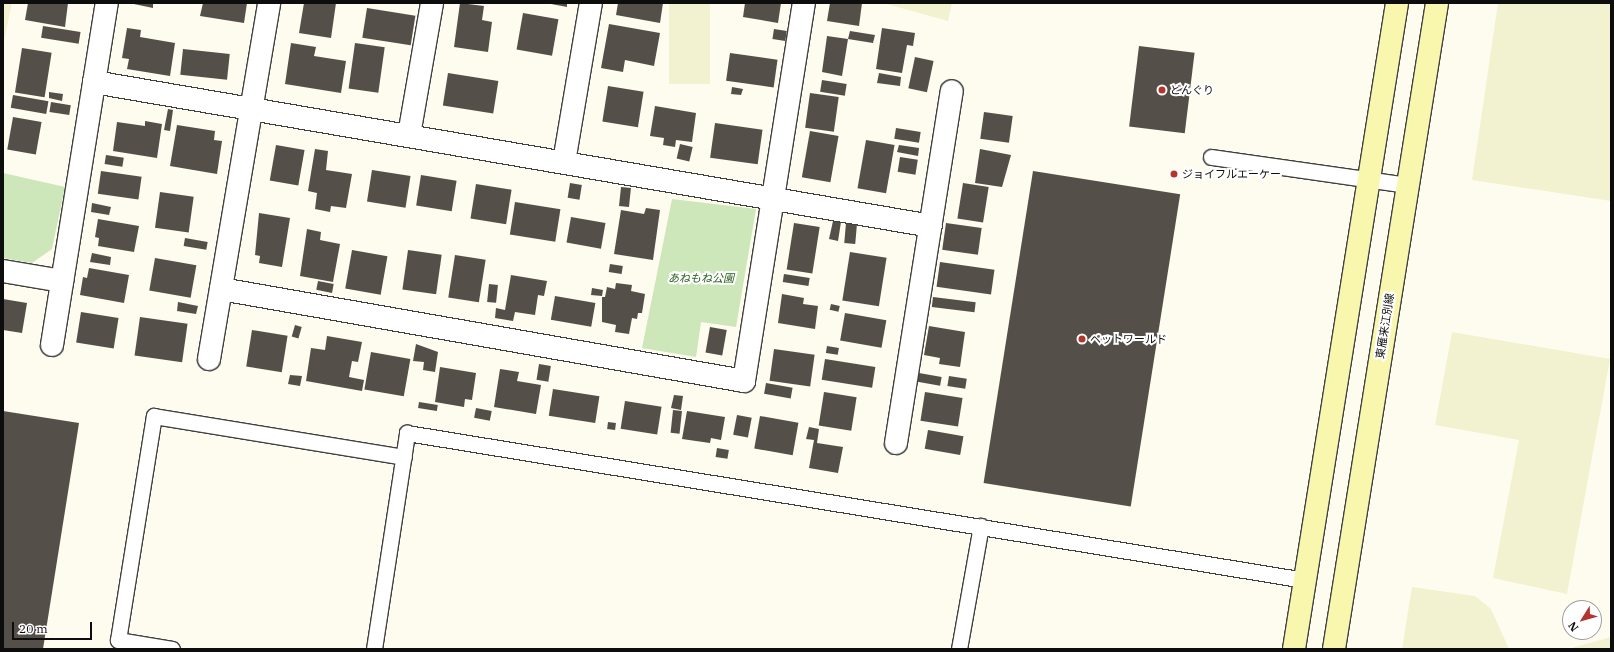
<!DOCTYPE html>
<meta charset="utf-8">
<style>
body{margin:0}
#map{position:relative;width:1614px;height:652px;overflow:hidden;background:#fefcee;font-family:"IBM Plex Serif","Noto Sans JP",serif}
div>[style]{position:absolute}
.farmland>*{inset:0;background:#f2f2d0;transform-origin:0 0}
.green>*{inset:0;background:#cde6ba}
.building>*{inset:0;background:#554f4a;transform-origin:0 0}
.roads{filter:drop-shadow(1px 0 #404040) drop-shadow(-1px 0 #404040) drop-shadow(0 1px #404040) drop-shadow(0 -1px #404040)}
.service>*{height:15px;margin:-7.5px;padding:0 7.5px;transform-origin:7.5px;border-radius:7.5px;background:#fff}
.minor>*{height:22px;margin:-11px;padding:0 11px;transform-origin:11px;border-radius:11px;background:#fff}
.secondary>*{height:22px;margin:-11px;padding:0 11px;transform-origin:11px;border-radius:11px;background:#f9f7ae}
.dots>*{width:11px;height:11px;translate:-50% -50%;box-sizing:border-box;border:2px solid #fff;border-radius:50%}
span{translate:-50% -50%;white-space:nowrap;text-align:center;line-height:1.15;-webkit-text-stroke:4px #fff;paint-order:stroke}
.poi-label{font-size:11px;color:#0d0d0d}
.left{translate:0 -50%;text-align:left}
.park-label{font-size:11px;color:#2a6022;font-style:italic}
.street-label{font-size:11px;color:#0d0d0d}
.frame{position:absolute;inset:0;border:4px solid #0d0d0d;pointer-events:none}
.north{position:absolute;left:1562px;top:600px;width:40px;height:40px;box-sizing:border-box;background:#fff;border:1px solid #9e9e9e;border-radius:50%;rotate:233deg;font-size:11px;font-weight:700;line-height:16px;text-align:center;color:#0d0d0d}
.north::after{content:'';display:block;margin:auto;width:14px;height:18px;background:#b23530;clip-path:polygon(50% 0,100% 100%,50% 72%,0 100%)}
.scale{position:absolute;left:12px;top:622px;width:80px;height:18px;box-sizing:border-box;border:2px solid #0d0d0d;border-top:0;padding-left:5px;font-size:12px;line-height:14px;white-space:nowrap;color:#0d0d0d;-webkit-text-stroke:3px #fff;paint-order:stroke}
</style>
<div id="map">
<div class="farmland">
<div style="clip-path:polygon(3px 3px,12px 3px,3px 45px)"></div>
<div style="left:669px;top:3px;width:41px;height:81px"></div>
<div style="clip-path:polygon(883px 3px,952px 3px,948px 21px)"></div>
<div style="clip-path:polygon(1498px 3px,1611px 3px,1611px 201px,1472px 180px)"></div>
<div style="clip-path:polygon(1452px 332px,1610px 359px,1567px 594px,1493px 578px,1519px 440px,1435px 425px)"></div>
<div style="clip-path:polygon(1412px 587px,1475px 596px,1491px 609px,1509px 649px,1402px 649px)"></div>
<div style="clip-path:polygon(1611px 637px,1611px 649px,1568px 649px)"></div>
</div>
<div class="green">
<div style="clip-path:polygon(3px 173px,65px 187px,52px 249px,32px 263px,3px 258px)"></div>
<div style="clip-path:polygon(672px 199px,756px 209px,736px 327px,701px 322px,696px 357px,642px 348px)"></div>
</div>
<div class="building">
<div style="clip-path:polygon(28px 3px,68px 3px,65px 27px,25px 20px)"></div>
<div style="clip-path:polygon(129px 3px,153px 3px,153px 8px)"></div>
<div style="clip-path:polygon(203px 3px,247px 3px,244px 23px,200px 16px)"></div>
<div style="clip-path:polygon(304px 3px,336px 3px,331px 38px,299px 33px)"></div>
<div style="clip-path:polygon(460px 3px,484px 6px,482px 20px,492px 22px,488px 52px,454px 47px)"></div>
<div style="clip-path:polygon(546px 3px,567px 3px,567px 7px)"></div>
<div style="clip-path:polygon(618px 3px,663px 3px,660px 23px,616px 15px)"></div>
<div style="clip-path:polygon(745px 3px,781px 3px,778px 23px,743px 17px)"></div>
<div style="clip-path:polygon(830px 3px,862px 3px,859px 26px,827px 21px)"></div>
<div style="left:367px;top:8px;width:49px;height:30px;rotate:9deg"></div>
<div style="left:523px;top:13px;width:36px;height:37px;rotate:10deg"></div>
<div style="clip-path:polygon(609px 24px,660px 33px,654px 66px,625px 60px,623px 72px,601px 68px)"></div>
<div style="left:43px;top:26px;width:38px;height:12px;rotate:9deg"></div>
<div style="clip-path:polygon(127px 28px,141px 30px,140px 37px,175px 43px,170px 76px,127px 69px,129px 59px,122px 58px)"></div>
<div style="clip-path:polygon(882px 28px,915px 33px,913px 46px,907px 45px,902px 73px,876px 69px)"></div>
<div style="left:774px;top:29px;width:13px;height:10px;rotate:9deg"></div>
<div style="clip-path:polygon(850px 31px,875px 35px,873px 43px,848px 39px,842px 76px,822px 72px,827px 36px,848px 39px)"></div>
<div style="clip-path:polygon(291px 43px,316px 47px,314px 56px,346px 61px,341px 93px,285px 84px)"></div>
<div style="left:355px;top:43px;width:30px;height:46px;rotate:8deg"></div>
<div style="left:1139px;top:46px;width:56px;height:81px;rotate:7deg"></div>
<div style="left:22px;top:48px;width:30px;height:45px;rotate:9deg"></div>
<div style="left:183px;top:49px;width:47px;height:26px;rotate:6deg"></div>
<div style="left:730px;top:53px;width:48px;height:28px;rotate:8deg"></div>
<div style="left:915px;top:57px;width:19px;height:32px;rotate:12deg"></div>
<div style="left:448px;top:73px;width:51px;height:33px;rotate:9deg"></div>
<div style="clip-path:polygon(879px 73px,901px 77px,900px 86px,877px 83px)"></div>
<div style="left:822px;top:80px;width:25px;height:12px;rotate:9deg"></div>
<div style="left:608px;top:86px;width:36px;height:36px;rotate:9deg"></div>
<div style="clip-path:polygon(732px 87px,743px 89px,741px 95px,731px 94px)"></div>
<div style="clip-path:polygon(49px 92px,63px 94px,62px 101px,49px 98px)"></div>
<div style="left:810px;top:93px;width:29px;height:35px;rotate:8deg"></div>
<div style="left:13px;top:95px;width:36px;height:13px;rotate:10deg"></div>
<div style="left:51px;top:102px;width:20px;height:10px;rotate:9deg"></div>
<div style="clip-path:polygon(655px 106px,696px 113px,692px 142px,676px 140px,675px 147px,663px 145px,664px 138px,650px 136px)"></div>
<div style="clip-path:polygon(168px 109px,173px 110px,170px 131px,164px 130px)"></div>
<div style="left:984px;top:112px;width:29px;height:27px;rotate:8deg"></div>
<div style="left:13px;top:117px;width:29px;height:33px;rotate:10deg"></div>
<div style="clip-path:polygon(145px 121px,162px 124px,157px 158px,113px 151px,117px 122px,145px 126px)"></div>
<div style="left:715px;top:123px;width:48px;height:35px;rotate:8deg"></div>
<div style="clip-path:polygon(177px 125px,215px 131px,214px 140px,222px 141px,217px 174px,170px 166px)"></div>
<div style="left:896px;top:128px;width:25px;height:11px;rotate:9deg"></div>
<div style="left:810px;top:131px;width:29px;height:47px;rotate:10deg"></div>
<div style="left:866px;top:140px;width:29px;height:49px;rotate:10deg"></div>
<div style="left:680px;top:144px;width:13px;height:15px;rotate:13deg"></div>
<div style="left:276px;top:145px;width:29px;height:36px;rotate:10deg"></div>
<div style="clip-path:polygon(899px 145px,919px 148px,918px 156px,897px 152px)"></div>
<div style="clip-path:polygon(315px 149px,328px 151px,326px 170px,352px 174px,346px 208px,331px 206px,330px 212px,315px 209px,317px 193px,308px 191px)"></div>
<div style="clip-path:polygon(980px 149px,1011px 155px,1002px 187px,975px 183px)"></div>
<div style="left:106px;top:155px;width:18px;height:9px;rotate:9deg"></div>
<div style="left:900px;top:157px;width:18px;height:15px;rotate:9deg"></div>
<div style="left:372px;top:170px;width:39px;height:32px;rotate:9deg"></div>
<div style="left:101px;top:171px;width:41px;height:23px;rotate:8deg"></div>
<div style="left:1033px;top:171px;width:149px;height:316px;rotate:9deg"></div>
<div style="left:421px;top:175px;width:36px;height:31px;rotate:9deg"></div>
<div style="left:570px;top:183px;width:12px;height:15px;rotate:9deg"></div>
<div style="left:963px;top:183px;width:26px;height:36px;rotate:9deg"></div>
<div style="left:476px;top:184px;width:36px;height:35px;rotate:9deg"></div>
<div style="left:621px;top:187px;width:10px;height:19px;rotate:6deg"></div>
<div style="left:160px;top:192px;width:34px;height:36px;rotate:8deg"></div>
<div style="left:515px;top:202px;width:46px;height:33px;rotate:9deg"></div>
<div style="clip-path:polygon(92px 203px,111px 207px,109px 215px,91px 212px)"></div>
<div style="clip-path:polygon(646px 208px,660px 210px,653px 260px,614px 254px,621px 210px,644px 214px)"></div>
<div style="clip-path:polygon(259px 213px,290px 218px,282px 267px,259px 263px,260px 256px,255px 255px)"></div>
<div style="left:571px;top:217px;width:35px;height:26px;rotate:10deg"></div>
<div style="clip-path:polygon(98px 219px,139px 226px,134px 252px,98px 246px,99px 238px,95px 237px)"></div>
<div style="clip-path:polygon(833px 221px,841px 222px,838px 241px,829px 239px)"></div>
<div style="left:794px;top:223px;width:26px;height:47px;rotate:9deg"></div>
<div style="left:846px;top:223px;width:11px;height:20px;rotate:5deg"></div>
<div style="left:946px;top:223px;width:36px;height:27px;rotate:8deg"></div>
<div style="clip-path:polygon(307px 229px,321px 232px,320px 240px,340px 244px,333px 282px,300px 276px)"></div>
<div style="left:185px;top:238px;width:23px;height:8px;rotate:10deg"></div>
<div style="left:352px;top:250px;width:36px;height:39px;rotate:10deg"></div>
<div style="left:408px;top:250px;width:34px;height:40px;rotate:8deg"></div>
<div style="left:850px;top:252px;width:37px;height:49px;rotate:9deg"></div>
<div style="clip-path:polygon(92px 253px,111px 257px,110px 265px,90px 262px)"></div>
<div style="left:455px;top:255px;width:31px;height:43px;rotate:9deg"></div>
<div style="left:155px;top:258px;width:42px;height:33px;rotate:10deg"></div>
<div style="left:940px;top:262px;width:55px;height:25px;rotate:8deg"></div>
<div style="left:610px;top:264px;width:13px;height:8px;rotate:9deg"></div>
<div style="clip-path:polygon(89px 268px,129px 275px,124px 303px,80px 295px,83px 277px,87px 278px)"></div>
<div style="left:784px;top:274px;width:26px;height:8px;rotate:9deg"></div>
<div style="clip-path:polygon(511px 275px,547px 281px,544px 296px,538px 295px,535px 315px,515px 312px,513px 321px,495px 318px,496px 308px,505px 310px)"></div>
<div style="left:318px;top:281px;width:16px;height:9px;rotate:11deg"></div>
<div style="clip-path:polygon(616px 283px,632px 285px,631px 291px,645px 294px,642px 313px,638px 313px,637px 319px,632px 318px,629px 334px,615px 332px,616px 325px,602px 322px,602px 297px,605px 297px,607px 287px,615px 289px)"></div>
<div style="left:489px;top:284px;width:9px;height:18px;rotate:6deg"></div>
<div style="clip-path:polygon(592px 288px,603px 290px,602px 296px,591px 295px)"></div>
<div style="clip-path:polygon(782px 294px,804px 298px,803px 304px,818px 306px,815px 329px,778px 323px)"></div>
<div style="left:555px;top:296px;width:41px;height:24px;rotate:10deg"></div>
<div style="left:933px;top:297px;width:43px;height:10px;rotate:7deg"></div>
<div style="clip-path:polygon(3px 299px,27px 303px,22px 333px,3px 330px)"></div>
<div style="clip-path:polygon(178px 302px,198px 306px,196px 314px,177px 311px)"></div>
<div style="left:831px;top:304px;width:9px;height:6px;rotate:13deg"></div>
<div style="left:81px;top:312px;width:38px;height:31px;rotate:9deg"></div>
<div style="left:845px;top:313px;width:42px;height:28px;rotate:10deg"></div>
<div style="left:140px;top:317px;width:48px;height:39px;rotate:8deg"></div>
<div style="left:295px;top:325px;width:7px;height:12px;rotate:16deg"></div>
<div style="clip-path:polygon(929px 326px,965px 332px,960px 367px,939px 364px,940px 358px,924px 355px)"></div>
<div style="left:710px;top:327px;width:17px;height:26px;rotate:10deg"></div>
<div style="left:252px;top:330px;width:36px;height:37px;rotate:9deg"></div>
<div style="clip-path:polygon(327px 336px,362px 342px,358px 362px,352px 361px,349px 377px,364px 380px,362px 391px,306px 381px,311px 348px,325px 350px)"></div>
<div style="clip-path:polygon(416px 344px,438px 352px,435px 372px,423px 370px,424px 362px,413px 361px)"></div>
<div style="left:827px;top:346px;width:12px;height:7px;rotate:9deg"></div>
<div style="left:774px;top:349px;width:41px;height:32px;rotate:8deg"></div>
<div style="left:371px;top:352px;width:40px;height:38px;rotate:10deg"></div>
<div style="left:825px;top:359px;width:51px;height:21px;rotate:9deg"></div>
<div style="left:539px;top:364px;width:12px;height:16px;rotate:9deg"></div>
<div style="clip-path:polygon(440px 367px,476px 373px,472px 400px,465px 399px,464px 407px,435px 402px)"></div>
<div style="clip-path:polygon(500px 369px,519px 372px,517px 381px,541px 385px,536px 414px,494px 407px)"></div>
<div style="left:919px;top:373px;width:23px;height:9px;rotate:10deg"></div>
<div style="clip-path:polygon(290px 375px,302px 376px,300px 386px,288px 384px)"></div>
<div style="left:949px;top:376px;width:18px;height:10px;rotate:9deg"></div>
<div style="left:766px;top:383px;width:27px;height:11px;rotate:10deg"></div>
<div style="left:553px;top:389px;width:47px;height:27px;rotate:9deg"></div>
<div style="left:824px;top:392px;width:33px;height:34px;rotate:9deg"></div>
<div style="left:925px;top:392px;width:38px;height:29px;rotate:9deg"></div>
<div style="clip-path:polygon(674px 395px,683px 396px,681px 410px,671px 408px)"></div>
<div style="left:625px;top:401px;width:37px;height:28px;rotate:9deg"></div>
<div style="left:419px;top:402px;width:19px;height:6px;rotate:9deg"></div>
<div style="left:476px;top:408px;width:16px;height:10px;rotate:11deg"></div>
<div style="left:673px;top:410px;width:9px;height:23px;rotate:6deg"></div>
<div style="clip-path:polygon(3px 411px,79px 423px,43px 649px,3px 649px)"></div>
<div style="clip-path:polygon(687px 411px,725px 417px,721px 440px,711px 438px,710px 443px,682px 439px)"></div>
<div style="left:737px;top:415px;width:15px;height:20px;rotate:11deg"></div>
<div style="left:760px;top:416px;width:39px;height:33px;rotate:10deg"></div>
<div style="left:608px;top:422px;width:8px;height:7px;rotate:7deg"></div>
<div style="clip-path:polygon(809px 427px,819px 429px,817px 443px,843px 447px,838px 473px,809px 468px,814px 440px,806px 439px)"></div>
<div style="left:928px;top:430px;width:36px;height:19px;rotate:10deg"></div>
<div style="left:717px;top:448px;width:12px;height:9px;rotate:9deg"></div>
</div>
<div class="roads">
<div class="service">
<div style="left:1211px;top:157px;width:198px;rotate:8.1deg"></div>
<div style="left:172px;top:649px;width:55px;rotate:-170.5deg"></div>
<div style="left:118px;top:640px;width:227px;rotate:-80.9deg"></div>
<div style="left:154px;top:416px;width:253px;rotate:9.3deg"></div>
<div style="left:374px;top:649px;width:219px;rotate:-81.3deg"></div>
<div style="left:407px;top:433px;width:910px;rotate:9.3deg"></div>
<div style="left:959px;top:649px;width:125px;rotate:-79.9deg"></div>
</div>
<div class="minor">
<div style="left:94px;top:82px;width:849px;rotate:9.76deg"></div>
<div style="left:409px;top:135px;width:134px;rotate:-80.1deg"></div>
<div style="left:564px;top:162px;width:161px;rotate:-80.4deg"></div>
<div style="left:3px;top:271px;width:60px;rotate:9.6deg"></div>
<div style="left:221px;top:289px;width:531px;rotate:9.98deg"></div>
<div style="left:744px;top:381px;width:383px;rotate:-81deg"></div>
<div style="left:52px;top:345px;width:346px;rotate:-80.9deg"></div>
<div style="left:209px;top:359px;width:361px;rotate:-80.4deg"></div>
<div style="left:896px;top:443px;width:356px;rotate:-81deg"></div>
</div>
<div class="secondary">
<div style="left:1294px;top:649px;width:654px;rotate:-80.94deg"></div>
<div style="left:1334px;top:649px;width:654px;rotate:-80.94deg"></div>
</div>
</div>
<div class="dots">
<div style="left:1162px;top:90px;background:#b23530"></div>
<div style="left:1174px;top:174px;background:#b23530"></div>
<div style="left:1082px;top:339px;background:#b23530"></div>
</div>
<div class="poi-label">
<span class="left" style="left:1170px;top:90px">どんぐり</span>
<span class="left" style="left:1182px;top:174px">ジョイフルエーケー</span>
<span class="left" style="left:1090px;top:339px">ペットワールド</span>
</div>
<div class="park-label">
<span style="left:701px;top:278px">あねもね公園</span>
</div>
<div class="street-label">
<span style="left:1385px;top:326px;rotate:-81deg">東雁来江別線</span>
</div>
<div class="frame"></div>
<div class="north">N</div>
<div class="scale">20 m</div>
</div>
